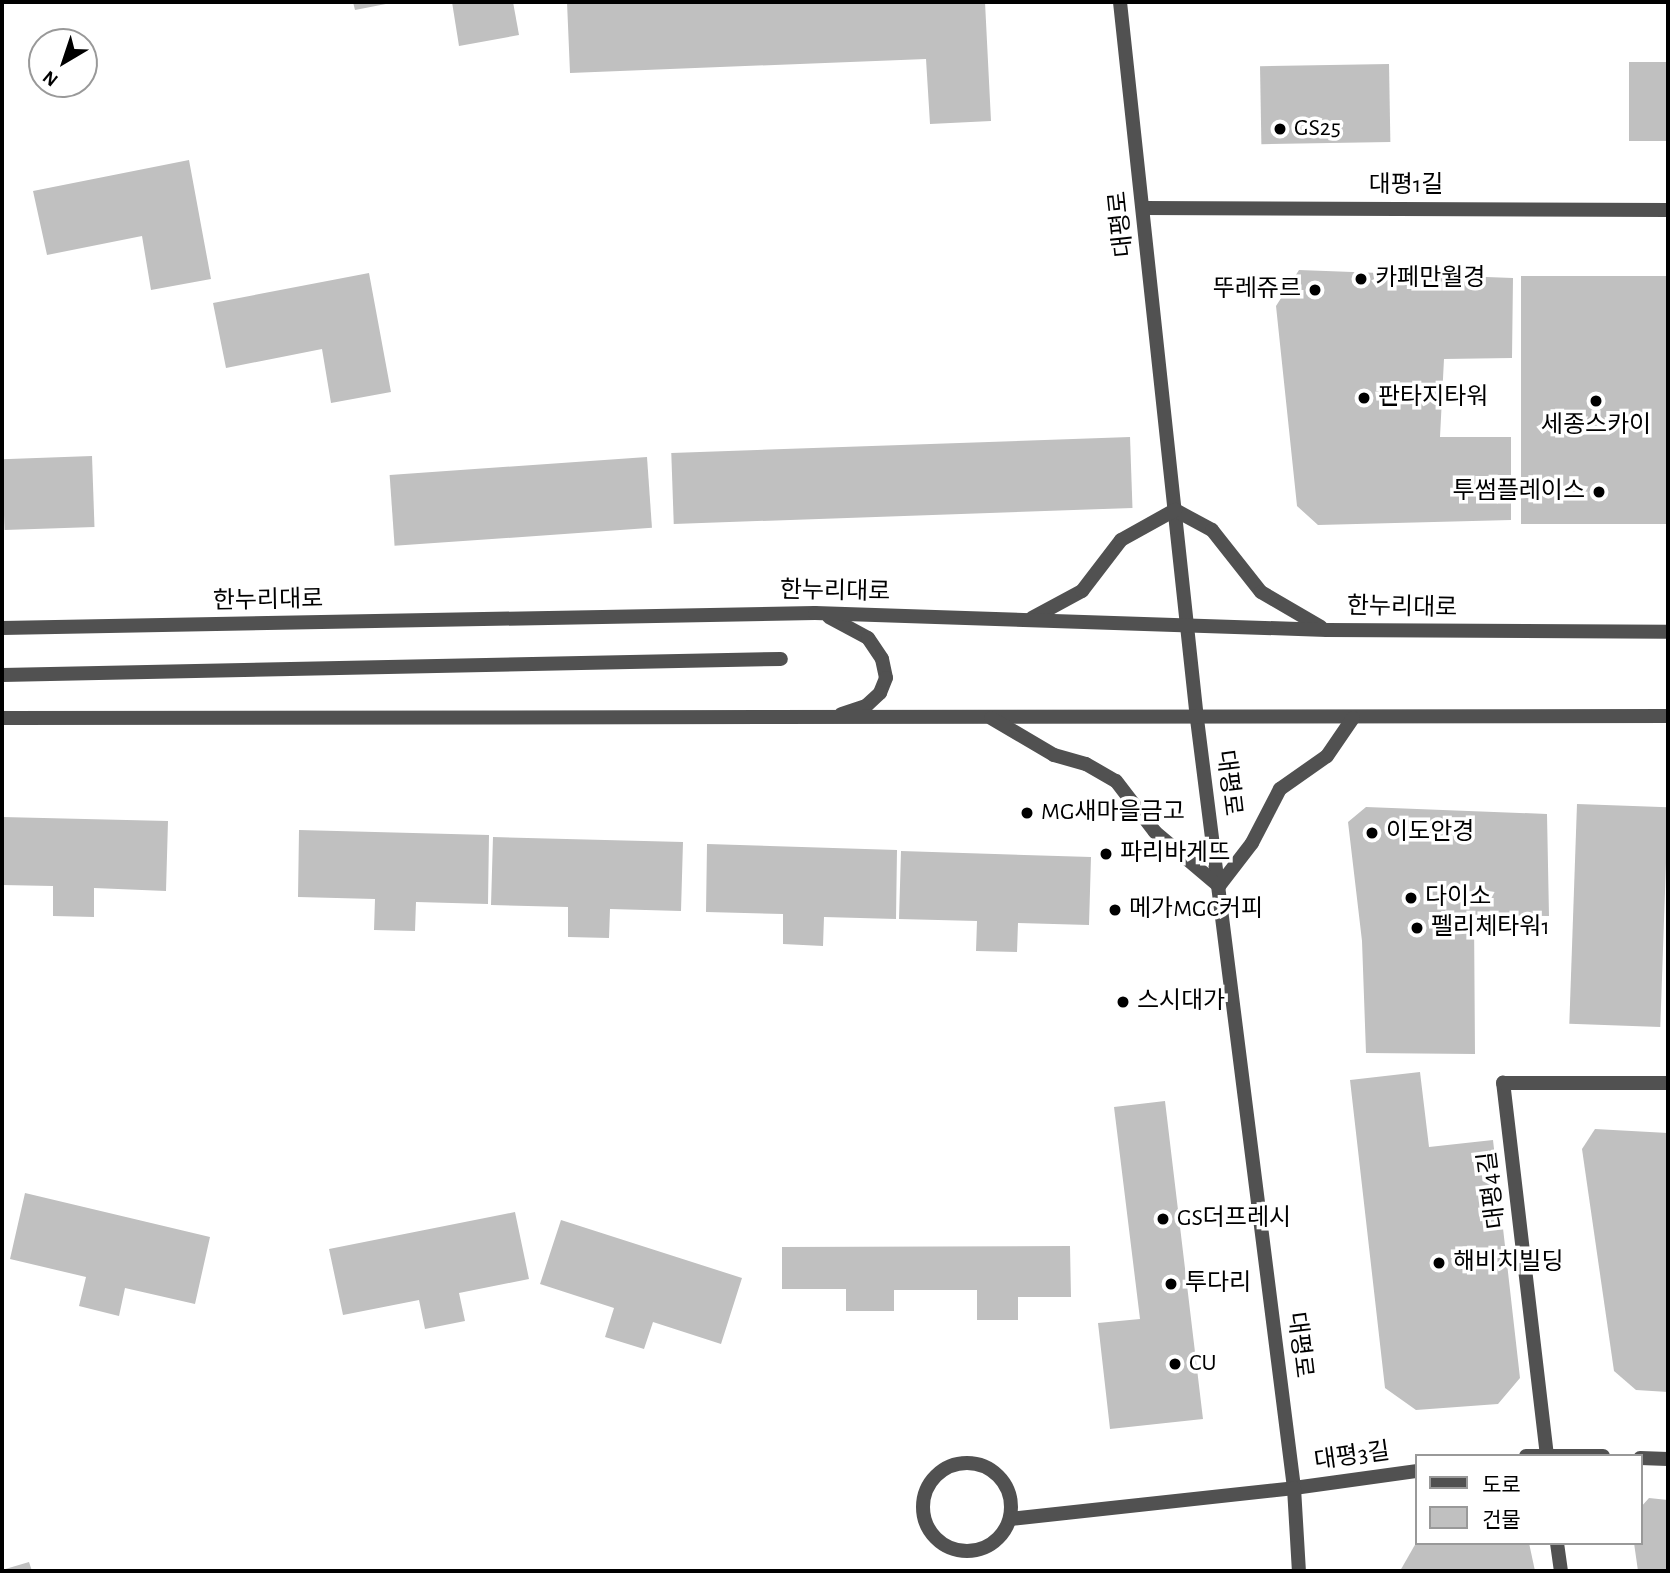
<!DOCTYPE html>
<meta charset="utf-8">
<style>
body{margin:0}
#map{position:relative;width:1670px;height:1573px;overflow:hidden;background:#fff;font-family:"Alegreya Sans","Noto Sans KR",sans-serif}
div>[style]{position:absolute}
.building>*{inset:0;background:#c0c0c0;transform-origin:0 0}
.service>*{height:14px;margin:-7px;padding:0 7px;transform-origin:7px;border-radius:7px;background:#515151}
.service>.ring{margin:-7px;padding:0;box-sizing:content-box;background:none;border:14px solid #515151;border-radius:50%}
.minor>*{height:14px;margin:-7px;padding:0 7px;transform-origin:7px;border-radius:7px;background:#515151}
.tertiary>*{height:14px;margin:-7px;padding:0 7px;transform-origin:7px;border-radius:7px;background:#515151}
.dots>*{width:19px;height:19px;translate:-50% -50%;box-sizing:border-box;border:4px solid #fff;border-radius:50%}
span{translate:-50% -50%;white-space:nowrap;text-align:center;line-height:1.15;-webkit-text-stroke:7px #fff;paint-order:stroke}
.poi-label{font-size:24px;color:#000}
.left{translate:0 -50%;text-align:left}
.right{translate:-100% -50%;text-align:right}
.street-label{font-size:24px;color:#000}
.frame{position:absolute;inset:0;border:4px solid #000;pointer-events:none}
.legend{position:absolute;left:1415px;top:1454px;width:228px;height:91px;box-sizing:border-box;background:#fff;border:2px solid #999;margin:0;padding:9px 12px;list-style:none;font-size:21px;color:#000}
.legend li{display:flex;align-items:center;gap:14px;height:35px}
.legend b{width:35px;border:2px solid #999}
.north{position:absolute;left:28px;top:28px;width:70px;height:70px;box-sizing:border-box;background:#fff;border:2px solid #999;border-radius:50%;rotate:219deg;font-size:19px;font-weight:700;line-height:28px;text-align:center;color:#000}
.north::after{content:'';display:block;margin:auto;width:24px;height:32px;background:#000;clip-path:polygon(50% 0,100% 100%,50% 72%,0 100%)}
</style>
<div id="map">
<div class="building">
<i style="clip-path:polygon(353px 2px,391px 2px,391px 3px,355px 10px)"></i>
<i style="clip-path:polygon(452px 2px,513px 2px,519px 35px,459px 46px)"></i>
<i style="clip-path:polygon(567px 2px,985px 2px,991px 121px,930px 124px,926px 59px,570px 73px)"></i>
<i style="left:1629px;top:62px;width:39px;height:79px"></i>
<i style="left:1389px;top:64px;width:78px;height:129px;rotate:89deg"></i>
<i style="clip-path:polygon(189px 160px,211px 279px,151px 290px,142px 236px,47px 255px,33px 191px)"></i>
<i style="clip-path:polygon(1299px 270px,1513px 278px,1512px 358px,1444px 359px,1440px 437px,1511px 437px,1511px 520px,1318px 525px,1297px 506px,1276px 306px)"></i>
<i style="clip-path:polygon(369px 273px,391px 392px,331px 403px,322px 349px,226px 368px,213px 303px)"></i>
<i style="left:1668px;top:276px;width:248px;height:147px;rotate:90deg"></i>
<i style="left:1130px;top:437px;width:71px;height:459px;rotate:88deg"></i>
<i style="left:92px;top:456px;width:71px;height:90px;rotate:88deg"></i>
<i style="left:647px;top:457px;width:71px;height:258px;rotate:86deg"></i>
<i style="left:1577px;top:804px;width:91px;height:220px;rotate:2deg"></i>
<i style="clip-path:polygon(1366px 807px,1547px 814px,1549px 916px,1474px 915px,1475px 1054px,1366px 1053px,1362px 941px,1348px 822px)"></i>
<i style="clip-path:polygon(2px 817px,168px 821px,166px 891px,94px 888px,94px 917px,53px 916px,53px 886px,2px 885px)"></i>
<i style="clip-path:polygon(299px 830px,489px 835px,488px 904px,416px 902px,415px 931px,374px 930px,375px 899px,298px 897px)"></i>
<i style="clip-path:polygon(493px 837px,683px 842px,681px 911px,610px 909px,609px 938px,568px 937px,568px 907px,491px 905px)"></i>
<i style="clip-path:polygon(707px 844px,897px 850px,896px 919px,824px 917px,823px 946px,783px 944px,783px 914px,706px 912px)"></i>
<i style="clip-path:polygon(901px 851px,1091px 857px,1089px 925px,1018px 923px,1017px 952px,976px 951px,977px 921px,899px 919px)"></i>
<i style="clip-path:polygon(1420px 1072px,1429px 1147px,1493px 1140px,1520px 1378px,1498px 1404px,1416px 1410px,1385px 1388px,1350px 1080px)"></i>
<i style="clip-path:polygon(1165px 1101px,1203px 1419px,1110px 1429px,1098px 1323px,1140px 1319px,1114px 1107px)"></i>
<i style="clip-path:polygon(1595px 1129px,1668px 1133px,1668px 1392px,1636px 1390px,1614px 1371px,1582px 1149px)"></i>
<i style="clip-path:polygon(25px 1193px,210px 1237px,195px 1304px,125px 1288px,119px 1316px,79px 1306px,86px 1277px,10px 1259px)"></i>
<i style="clip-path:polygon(515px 1212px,529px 1279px,459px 1293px,465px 1321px,425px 1329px,419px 1300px,343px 1315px,329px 1249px)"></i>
<i style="clip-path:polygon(561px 1220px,742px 1278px,721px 1344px,653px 1322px,644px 1349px,605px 1337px,614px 1308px,540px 1284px)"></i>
<i style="clip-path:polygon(1070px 1246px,1071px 1297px,1018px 1297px,1018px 1320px,977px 1320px,977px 1290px,894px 1290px,894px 1311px,846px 1311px,846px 1289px,782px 1289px,782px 1247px)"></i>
<i style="clip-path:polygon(1649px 1498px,1668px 1500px,1668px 1571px,1638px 1571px,1634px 1543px,1640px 1543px,1640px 1508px)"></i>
<i style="clip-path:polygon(1416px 1543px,1529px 1543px,1535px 1571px,1400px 1571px)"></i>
<i style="clip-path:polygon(29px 1562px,32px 1571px,2px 1571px,2px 1570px)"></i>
</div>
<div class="service">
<i style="left:2px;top:675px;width:779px;rotate:-1.18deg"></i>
<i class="ring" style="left:923px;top:1463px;width:74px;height:74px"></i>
<i style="left:1010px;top:1519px;width:286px;rotate:-6.2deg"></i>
</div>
<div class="minor">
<i style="left:1143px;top:208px;width:525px;rotate:0.22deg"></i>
<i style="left:1526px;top:1456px;width:77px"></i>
<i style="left:1547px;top:1456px;width:376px;rotate:-96.7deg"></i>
<i style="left:1503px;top:1083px;width:165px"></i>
<i style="left:1640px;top:1458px;width:28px;rotate:2deg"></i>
<i style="left:1294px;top:1488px;width:123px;rotate:-7.9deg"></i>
<i style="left:1557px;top:1543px;width:28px;rotate:82deg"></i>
</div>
<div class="tertiary">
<i style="left:1120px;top:2px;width:721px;rotate:83.87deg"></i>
<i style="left:1197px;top:719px;width:775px;rotate:82.81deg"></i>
<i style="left:1294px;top:1488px;width:83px;rotate:86.6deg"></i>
<i style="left:1175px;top:510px;width:42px;rotate:28.4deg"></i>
<i style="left:1212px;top:530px;width:79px;rotate:51.7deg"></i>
<i style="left:1261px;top:592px;width:69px;rotate:30.3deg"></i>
<i style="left:829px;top:617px;width:44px;rotate:28.3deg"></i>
<i style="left:868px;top:638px;width:25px;rotate:56deg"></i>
<i style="left:882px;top:659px;width:19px;rotate:78deg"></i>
<i style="left:886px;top:678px;width:16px;rotate:112deg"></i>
<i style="left:880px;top:693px;width:19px;rotate:137deg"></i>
<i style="left:866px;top:706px;width:26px;rotate:162deg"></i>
<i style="left:1032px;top:618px;width:57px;rotate:-28.4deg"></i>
<i style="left:1082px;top:591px;width:64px;rotate:-52.6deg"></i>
<i style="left:1121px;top:540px;width:62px;rotate:-29.1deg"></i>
<i style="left:2px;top:628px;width:813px;rotate:-1.06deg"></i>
<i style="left:815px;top:613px;width:512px;rotate:1.9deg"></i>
<i style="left:1327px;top:630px;width:341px;rotate:0.3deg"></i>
<i style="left:2px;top:718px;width:1666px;rotate:-0.07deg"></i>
<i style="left:991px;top:718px;width:73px;rotate:30.4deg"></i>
<i style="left:1054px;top:755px;width:33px;rotate:16deg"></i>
<i style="left:1086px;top:764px;width:34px;rotate:30deg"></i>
<i style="left:1116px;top:781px;width:64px;rotate:52.6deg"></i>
<i style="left:1155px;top:832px;width:84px;rotate:40.2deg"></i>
<i style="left:1219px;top:886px;width:54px;rotate:-52.5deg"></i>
<i style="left:1252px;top:843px;width:61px;rotate:-62.6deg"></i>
<i style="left:1280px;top:789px;width:57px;rotate:-35.1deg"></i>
<i style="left:1327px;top:756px;width:46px;rotate:-55.6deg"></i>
</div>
<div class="dots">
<i style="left:1280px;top:129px;background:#000"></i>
<i style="left:1361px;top:279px;background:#000"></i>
<i style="left:1315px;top:290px;background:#000"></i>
<i style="left:1364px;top:398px;background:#000"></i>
<i style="left:1596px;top:401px;background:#000"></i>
<i style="left:1599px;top:492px;background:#000"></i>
<i style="left:1027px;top:813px;background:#000"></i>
<i style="left:1372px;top:833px;background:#000"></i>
<i style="left:1106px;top:854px;background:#000"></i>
<i style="left:1411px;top:898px;background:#000"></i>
<i style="left:1115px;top:910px;background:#000"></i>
<i style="left:1417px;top:928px;background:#000"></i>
<i style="left:1123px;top:1002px;background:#000"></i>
<i style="left:1163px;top:1219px;background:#000"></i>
<i style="left:1439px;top:1263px;background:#000"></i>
<i style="left:1171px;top:1284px;background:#000"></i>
<i style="left:1175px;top:1364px;background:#000"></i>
</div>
<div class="poi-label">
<span class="left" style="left:1294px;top:129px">GS25</span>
<span class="left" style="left:1375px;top:279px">카페만월경</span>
<span class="right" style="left:1301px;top:290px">뚜레쥬르</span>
<span class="left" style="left:1378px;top:398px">판타지타워</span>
<span style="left:1596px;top:426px">세종스카이</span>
<span class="right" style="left:1585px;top:492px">투썸플레이스</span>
<span class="left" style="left:1041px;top:813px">MG새마을금고</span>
<span class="left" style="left:1386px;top:833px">이도안경</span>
<span class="left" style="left:1120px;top:854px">파리바게뜨</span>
<span class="left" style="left:1425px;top:898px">다이소</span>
<span class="left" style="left:1129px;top:910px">메가MGC커피</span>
<span class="left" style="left:1431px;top:928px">펠리체타워1</span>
<span class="left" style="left:1137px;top:1002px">스시대가</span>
<span class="left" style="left:1177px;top:1219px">GS더프레시</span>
<span class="left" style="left:1453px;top:1263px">해비치빌딩</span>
<span class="left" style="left:1185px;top:1284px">투다리</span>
<span class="left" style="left:1189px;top:1364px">CU</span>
</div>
<div class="street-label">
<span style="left:1406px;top:186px">대평1길</span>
<span style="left:1122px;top:224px;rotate:-96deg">대평로</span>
<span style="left:835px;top:592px;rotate:1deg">한누리대로</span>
<span style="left:268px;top:601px;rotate:-1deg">한누리대로</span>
<span style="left:1402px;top:608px;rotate:1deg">한누리대로</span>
<span style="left:1228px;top:783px;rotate:83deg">대평로</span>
<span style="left:1493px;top:1190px;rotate:-97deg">대평4길</span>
<span style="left:1299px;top:1345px;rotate:83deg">대평로</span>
<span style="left:1352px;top:1457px;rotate:-8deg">대평3길</span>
</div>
<div class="frame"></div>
<ul class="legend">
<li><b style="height:9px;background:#515151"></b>도로</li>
<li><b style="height:19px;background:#c0c0c0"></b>건물</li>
</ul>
<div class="north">N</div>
</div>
